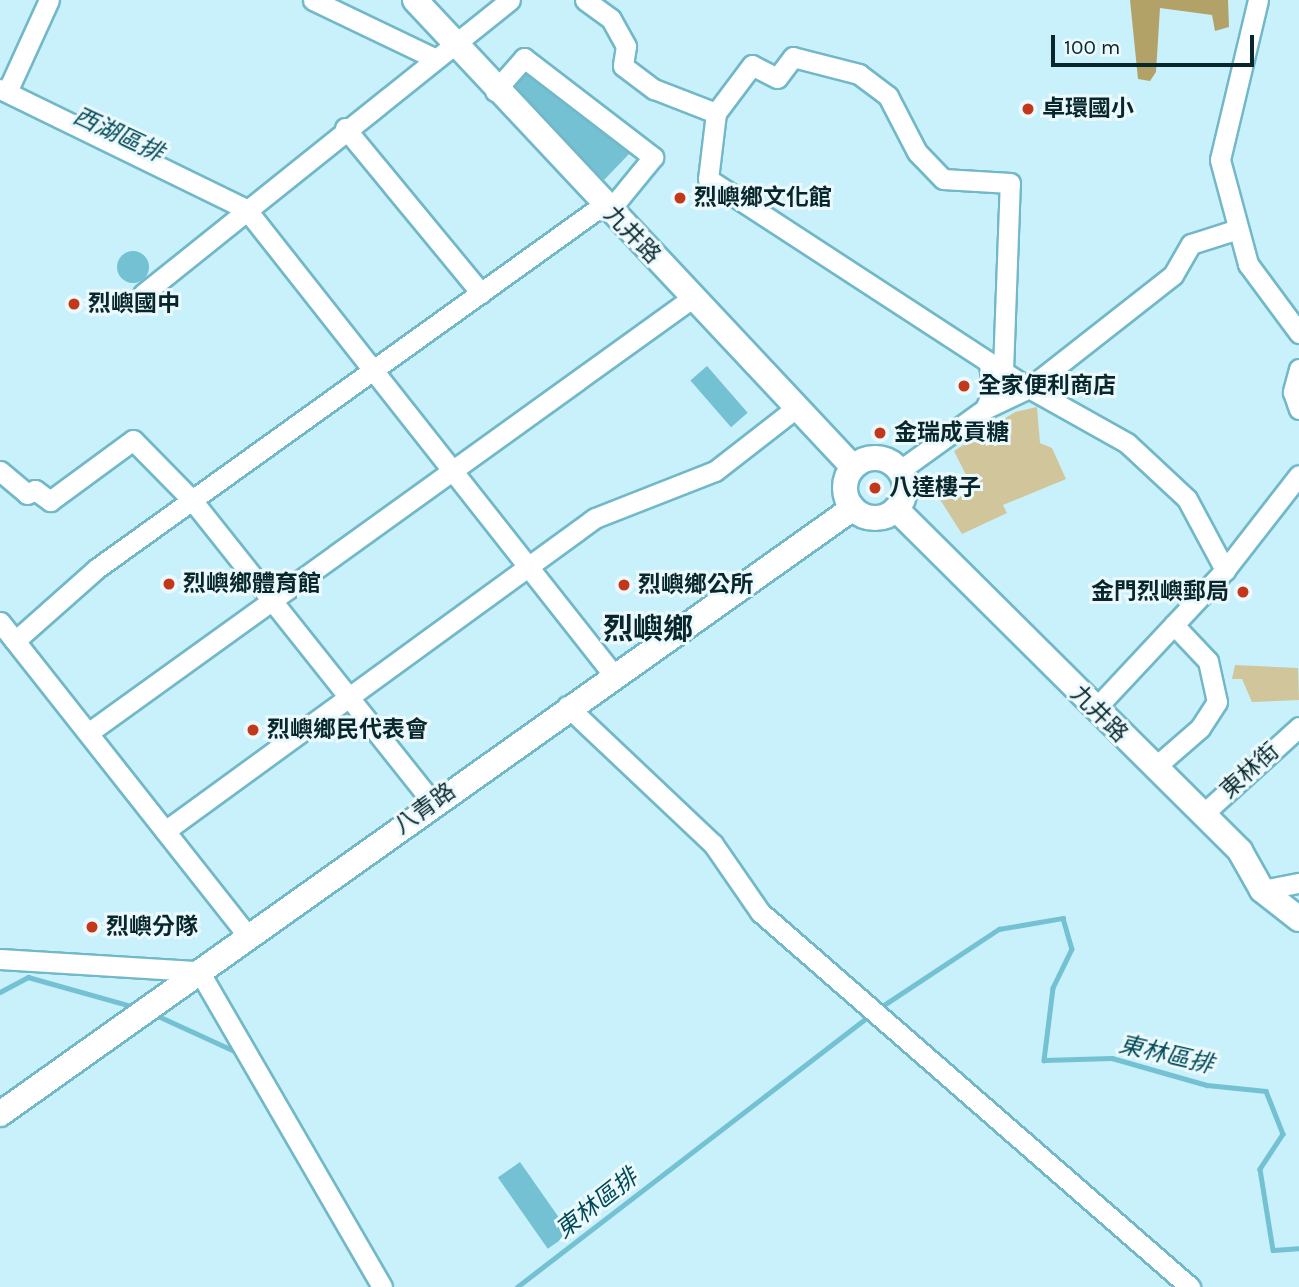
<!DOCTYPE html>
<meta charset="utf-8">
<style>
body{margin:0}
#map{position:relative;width:1299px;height:1287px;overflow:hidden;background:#c8f1fb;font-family:Karla,"Noto Sans TC",sans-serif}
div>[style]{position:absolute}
.green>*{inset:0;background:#d1c59c}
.forest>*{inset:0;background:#b3a267}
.water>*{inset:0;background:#73c1d2;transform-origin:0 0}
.round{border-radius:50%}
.stream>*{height:4.5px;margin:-2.25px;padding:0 2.25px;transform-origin:2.25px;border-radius:2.25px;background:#73c1d2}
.roads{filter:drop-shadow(2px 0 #72b8c8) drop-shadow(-2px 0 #72b8c8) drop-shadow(0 2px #72b8c8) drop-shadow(0 -2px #72b8c8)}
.minor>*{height:19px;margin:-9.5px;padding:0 9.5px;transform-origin:9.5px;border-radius:9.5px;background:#fff}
.major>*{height:24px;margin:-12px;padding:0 12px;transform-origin:12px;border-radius:12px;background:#fff}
.major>.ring{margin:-12px;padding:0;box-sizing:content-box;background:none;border:24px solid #fff;border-radius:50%}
.dots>*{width:19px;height:19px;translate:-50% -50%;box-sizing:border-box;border:4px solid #ecf9fc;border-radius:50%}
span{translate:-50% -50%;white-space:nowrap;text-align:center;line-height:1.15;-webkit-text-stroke:6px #ecf9fc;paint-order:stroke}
.poi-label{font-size:23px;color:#08272d;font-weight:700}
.left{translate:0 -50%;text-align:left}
.right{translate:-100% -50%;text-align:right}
.street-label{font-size:23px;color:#08272d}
.water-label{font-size:24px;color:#004a57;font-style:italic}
.district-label{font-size:30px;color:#08272d;font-weight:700}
.scale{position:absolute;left:1051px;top:35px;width:203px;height:32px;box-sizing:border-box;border:4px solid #08272d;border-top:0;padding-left:9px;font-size:21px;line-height:24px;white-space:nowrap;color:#08272d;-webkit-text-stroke:5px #ecf9fc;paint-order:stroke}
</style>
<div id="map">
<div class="green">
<i style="clip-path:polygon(1037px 407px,1040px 443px,1052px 448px,1066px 479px,1003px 505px,1007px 513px,962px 534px,939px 498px,969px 481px,954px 451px,1015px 412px)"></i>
<i style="clip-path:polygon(1235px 665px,1298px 668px,1299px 700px,1252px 702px,1242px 679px,1232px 679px)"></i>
</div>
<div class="forest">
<i style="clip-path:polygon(1130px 0,1228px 0,1229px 27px,1215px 31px,1212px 15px,1160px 8px,1156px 72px,1150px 81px,1138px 79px)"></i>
</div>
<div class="water">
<i style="clip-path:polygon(527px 72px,630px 153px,604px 180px,511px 91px)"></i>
<i class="round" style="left:117px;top:251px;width:32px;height:32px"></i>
<i style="left:707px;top:366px;width:62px;height:22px;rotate:49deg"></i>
<i style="left:520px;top:1162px;width:87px;height:27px;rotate:55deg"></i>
</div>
<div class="stream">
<i style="left:0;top:992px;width:32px;rotate:-28deg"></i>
<i style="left:28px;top:977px;width:111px;rotate:15.7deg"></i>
<i style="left:884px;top:1005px;width:138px;rotate:-33.5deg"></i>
<i style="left:999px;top:929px;width:65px;rotate:-9.8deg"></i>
<i style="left:1063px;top:918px;width:32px;rotate:74deg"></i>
<i style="left:1072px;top:949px;width:43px;rotate:116deg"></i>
<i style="left:1053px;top:988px;width:73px;rotate:97.1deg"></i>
<i style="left:1044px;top:1060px;width:68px;rotate:-1.7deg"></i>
<i style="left:1112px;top:1058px;width:99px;rotate:15.9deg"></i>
<i style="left:1207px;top:1085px;width:59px;rotate:5.8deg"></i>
<i style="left:1266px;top:1091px;width:46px;rotate:68.4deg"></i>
<i style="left:1283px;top:1134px;width:42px;rotate:123.3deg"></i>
<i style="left:1260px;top:1169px;width:82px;rotate:80.9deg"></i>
<i style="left:1273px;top:1250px;width:26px;rotate:-4deg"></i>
<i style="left:156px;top:1015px;width:89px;rotate:24.6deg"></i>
<i style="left:517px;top:1287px;width:438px;rotate:-37.6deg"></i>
</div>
<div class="roads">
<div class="minor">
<i style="left:313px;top:0;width:134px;rotate:25.6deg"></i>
<i style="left:585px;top:0;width:32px;rotate:36deg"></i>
<i style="left:611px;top:19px;width:31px;rotate:61deg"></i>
<i style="left:626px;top:46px;width:20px;rotate:99deg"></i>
<i style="left:623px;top:66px;width:39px;rotate:37deg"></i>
<i style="left:654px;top:89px;width:66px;rotate:21.2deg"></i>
<i style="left:1258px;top:0;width:164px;rotate:103.4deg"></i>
<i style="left:1220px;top:160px;width:108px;rotate:74.9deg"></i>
<i style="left:1248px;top:264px;width:86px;rotate:53.5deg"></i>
<i style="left:0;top:89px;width:274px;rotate:26deg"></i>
<i style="left:246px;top:209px;width:591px;rotate:51.73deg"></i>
<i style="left:495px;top:91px;width:44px;rotate:-48.7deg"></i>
<i style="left:524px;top:58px;width:163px;rotate:37.5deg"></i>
<i style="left:653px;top:157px;width:70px;rotate:129.2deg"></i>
<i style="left:7px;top:92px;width:101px;rotate:-65.5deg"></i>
<i style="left:345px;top:128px;width:214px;rotate:50.5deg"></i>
<i style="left:143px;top:294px;width:470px;rotate:-38.7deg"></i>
<i style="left:1299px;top:369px;width:24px;rotate:105deg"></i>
<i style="left:1293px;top:392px;width:18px;rotate:71deg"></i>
<i style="left:1003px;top:370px;width:187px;rotate:-87.9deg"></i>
<i style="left:1010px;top:183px;width:67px;rotate:-176.6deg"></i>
<i style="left:943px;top:179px;width:37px;rotate:-134deg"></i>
<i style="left:917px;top:152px;width:63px;rotate:-117.4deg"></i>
<i style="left:888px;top:96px;width:36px;rotate:-143deg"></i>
<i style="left:859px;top:74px;width:68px;rotate:-165.6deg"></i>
<i style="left:793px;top:57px;width:26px;rotate:127deg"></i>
<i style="left:777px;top:78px;width:28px;rotate:-153deg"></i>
<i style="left:752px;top:65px;width:60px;rotate:126.9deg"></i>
<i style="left:716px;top:113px;width:66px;rotate:96.9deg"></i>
<i style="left:708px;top:179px;width:383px;rotate:33.1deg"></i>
<i style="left:1029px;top:388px;width:183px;rotate:-38.1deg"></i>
<i style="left:1173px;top:275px;width:36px;rotate:-60deg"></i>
<i style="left:1191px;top:244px;width:49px;rotate:-17.7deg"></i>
<i style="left:985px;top:409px;width:21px;rotate:-67deg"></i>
<i style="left:993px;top:390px;width:24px;rotate:-99deg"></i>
<i style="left:0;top:471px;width:35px;rotate:40deg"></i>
<i style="left:27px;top:494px;width:9px;rotate:-27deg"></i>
<i style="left:35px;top:490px;width:19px;rotate:36deg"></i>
<i style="left:50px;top:501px;width:103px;rotate:-36.3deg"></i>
<i style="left:133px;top:440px;width:84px;rotate:45.5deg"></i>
<i style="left:192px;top:500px;width:389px;rotate:51.5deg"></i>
<i style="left:899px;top:471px;width:106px;rotate:-35.8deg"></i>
<i style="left:985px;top:409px;width:49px;rotate:-25.5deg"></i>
<i style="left:1029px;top:388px;width:112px;rotate:29.3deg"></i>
<i style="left:1127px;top:443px;width:82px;rotate:43deg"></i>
<i style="left:1187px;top:499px;width:81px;rotate:61.8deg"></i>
<i style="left:0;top:622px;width:399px;rotate:51.7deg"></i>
<i style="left:15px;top:641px;width:108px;rotate:-41.6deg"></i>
<i style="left:96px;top:569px;width:624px;rotate:-35.68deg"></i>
<i style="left:567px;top:706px;width:201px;rotate:43.4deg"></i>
<i style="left:713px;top:844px;width:83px;rotate:55.3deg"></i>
<i style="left:760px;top:912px;width:571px;rotate:41.09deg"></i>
<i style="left:1095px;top:709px;width:190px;rotate:-46.9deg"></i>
<i style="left:1225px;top:570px;width:120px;rotate:-52.1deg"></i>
<i style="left:88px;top:733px;width:744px;rotate:-35.76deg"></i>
<i style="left:1154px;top:768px;width:61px;rotate:-41deg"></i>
<i style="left:1200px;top:728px;width:31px;rotate:-57deg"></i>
<i style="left:1217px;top:702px;width:42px;rotate:-102.4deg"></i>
<i style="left:1208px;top:661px;width:50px;rotate:-133.4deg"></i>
<i style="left:1202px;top:815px;width:131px;rotate:-42.2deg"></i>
<i style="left:165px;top:831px;width:532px;rotate:-36.05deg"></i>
<i style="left:595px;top:518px;width:129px;rotate:-21.4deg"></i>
<i style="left:715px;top:471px;width:103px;rotate:-37.9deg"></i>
<i style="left:1262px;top:890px;width:38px;rotate:-11deg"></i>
<i style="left:0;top:959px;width:199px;rotate:3.5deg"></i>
<i style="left:199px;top:971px;width:365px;rotate:59.9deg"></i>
</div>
<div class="major">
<i style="left:415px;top:0;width:640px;rotate:46.84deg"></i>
<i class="ring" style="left:845px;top:458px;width:36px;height:36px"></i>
<i style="left:896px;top:509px;width:485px;rotate:44.8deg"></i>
<i style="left:1240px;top:851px;width:45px;rotate:60.6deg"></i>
<i style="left:1262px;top:890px;width:47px;rotate:38.1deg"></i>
<i style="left:0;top:1114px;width:1046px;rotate:-35.39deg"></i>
</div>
</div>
<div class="dots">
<i style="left:1028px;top:109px;background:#c33819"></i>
<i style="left:680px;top:198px;background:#c33819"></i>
<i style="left:74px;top:304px;background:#c33819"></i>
<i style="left:964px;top:386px;background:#c33819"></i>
<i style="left:880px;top:433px;background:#c33819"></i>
<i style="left:875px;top:488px;background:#c33819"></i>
<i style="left:169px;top:584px;background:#c33819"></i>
<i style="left:624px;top:585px;background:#c33819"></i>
<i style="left:1243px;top:592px;background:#c33819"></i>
<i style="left:253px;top:730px;background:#c33819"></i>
<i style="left:92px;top:927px;background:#c33819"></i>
</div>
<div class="poi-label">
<span class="left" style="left:1042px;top:109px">卓環國小</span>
<span class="left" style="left:694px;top:198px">烈嶼鄉文化館</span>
<span class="left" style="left:88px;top:304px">烈嶼國中</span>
<span class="left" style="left:978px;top:386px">全家便利商店</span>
<span class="left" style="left:894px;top:433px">金瑞成貢糖</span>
<span class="left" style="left:889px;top:488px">八達樓子</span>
<span class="left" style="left:183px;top:584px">烈嶼鄉體育館</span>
<span class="left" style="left:638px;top:585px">烈嶼鄉公所</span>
<span class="right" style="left:1229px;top:592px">金門烈嶼郵局</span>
<span class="left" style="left:267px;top:730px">烈嶼鄉民代表會</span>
<span class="left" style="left:106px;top:927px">烈嶼分隊</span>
</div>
<div class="street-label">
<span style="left:632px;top:235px;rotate:46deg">九井路</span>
<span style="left:1099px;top:714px;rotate:45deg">九井路</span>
<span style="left:1250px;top:771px;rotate:-42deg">東林街</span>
<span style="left:425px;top:809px;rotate:-36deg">八青路</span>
</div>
<div class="water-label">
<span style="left:118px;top:135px;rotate:25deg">西湖區排</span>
<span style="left:1166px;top:1055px;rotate:13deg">東林區排</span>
<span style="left:597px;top:1204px;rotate:-38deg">東林區排</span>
</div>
<div class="district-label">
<span style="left:648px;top:629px">烈嶼鄉</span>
</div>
<div class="scale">100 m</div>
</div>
